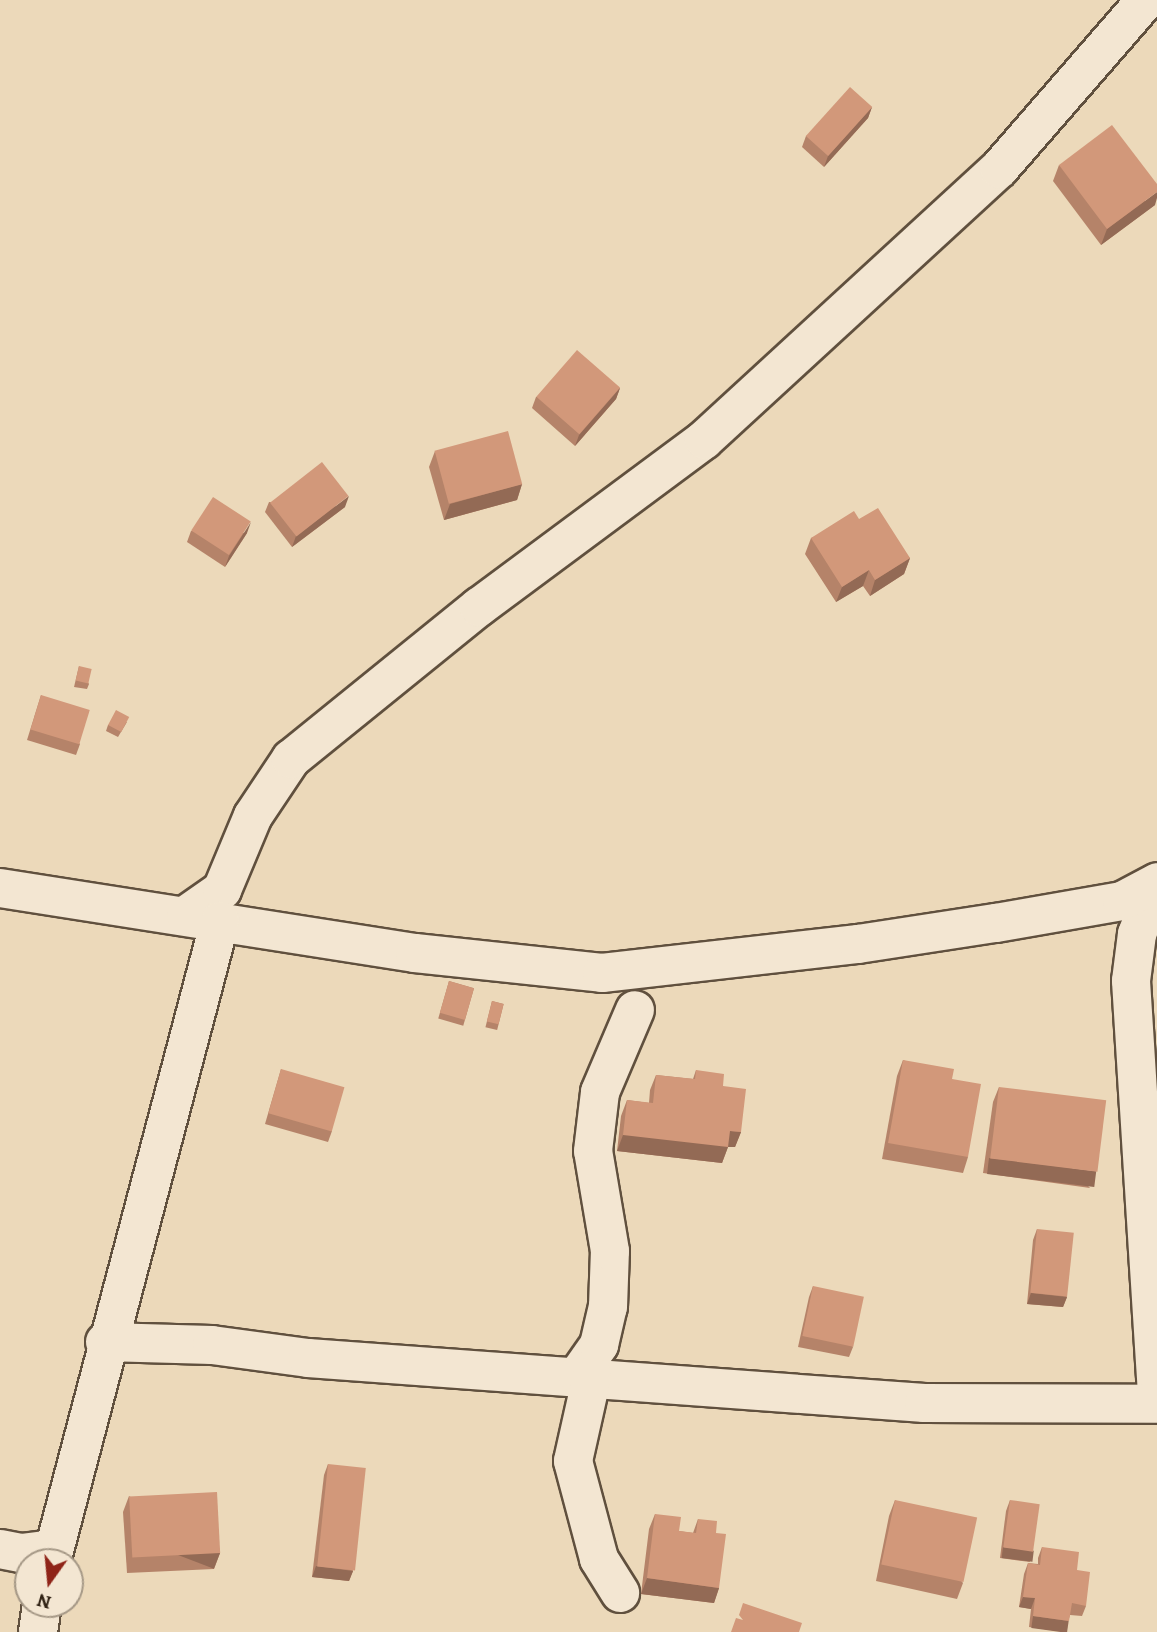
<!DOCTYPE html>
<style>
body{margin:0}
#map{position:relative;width:1157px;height:1632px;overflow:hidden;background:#ecd9ba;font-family:Alegreya,serif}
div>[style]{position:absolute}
.roads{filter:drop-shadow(2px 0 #60503e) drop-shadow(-2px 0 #60503e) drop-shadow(0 2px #60503e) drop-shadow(0 -2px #60503e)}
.minor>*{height:38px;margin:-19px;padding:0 19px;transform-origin:19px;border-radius:19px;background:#f3e6d2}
.wall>*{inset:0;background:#b58369;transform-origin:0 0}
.shaded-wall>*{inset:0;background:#936a55;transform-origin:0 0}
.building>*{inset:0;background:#d2987a;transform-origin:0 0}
span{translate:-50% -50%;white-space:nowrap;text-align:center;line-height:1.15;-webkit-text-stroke:5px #f3e6d2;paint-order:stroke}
.north{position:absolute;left:14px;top:1548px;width:70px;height:70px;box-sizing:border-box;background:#f3e6d2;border:2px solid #a59886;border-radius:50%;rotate:195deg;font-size:19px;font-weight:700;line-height:28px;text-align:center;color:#312315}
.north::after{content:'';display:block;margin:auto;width:24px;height:32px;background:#8f2418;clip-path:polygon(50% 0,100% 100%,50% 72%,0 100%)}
</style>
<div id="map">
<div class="roads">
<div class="minor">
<i style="left:1157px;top:883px;width:55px;rotate:111.4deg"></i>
<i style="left:1137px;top:934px;width:47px;rotate:97.3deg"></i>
<i style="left:1131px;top:981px;width:419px;rotate:86.4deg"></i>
<i style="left:0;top:888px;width:420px;rotate:8.9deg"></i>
<i style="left:415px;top:953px;width:188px;rotate:6.1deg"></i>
<i style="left:602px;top:973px;width:258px;rotate:-6.5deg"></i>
<i style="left:858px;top:944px;width:140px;rotate:-8.7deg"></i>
<i style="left:996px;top:923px;width:128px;rotate:-9.9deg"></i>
<i style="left:1122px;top:901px;width:40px;rotate:-28deg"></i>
<i style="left:186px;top:915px;width:44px;rotate:-34.8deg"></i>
<i style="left:222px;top:890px;width:80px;rotate:-67.3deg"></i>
<i style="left:253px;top:816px;width:69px;rotate:-56.3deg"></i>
<i style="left:291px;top:759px;width:242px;rotate:-39deg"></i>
<i style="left:479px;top:607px;width:280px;rotate:-36.6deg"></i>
<i style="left:704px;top:440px;width:401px;rotate:-42.6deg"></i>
<i style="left:999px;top:169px;width:224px;rotate:-49deg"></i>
<i style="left:105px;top:1342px;width:107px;rotate:1.6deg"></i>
<i style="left:212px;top:1345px;width:97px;rotate:7.7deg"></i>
<i style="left:308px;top:1358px;width:618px;rotate:4.18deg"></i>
<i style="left:924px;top:1403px;width:233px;rotate:0.2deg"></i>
<i style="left:578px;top:1375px;width:37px;rotate:-55deg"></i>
<i style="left:599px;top:1345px;width:39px;rotate:-77deg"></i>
<i style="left:608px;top:1307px;width:56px;rotate:-88deg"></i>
<i style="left:610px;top:1251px;width:101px;rotate:-99.6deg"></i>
<i style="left:593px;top:1151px;width:59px;rotate:-83.2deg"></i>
<i style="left:600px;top:1092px;width:89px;rotate:-66.9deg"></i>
<i style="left:592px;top:1376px;width:87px;rotate:102.6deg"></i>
<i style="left:573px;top:1461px;width:101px;rotate:75.1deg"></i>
<i style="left:599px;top:1559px;width:40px;rotate:58deg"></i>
<i style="left:0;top:1549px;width:21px;rotate:11deg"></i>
<i style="left:21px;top:1553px;width:32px;rotate:-7deg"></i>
<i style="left:51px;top:1562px;width:663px;rotate:-75.23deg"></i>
<i style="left:38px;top:1632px;width:28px;rotate:-82deg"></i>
</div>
</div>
<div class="wall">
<i style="clip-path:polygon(872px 107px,868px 118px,824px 167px,802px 147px,806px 136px)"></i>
<i style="clip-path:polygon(1059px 165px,1155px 205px,1101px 245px,1053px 181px)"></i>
<i style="clip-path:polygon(620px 388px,616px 399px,575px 446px,532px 408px,536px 397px)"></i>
<i style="clip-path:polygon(435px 451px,522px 484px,517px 500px,444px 520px,429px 467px)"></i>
<i style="clip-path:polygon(269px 502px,345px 507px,292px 547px,265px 512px)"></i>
<i style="clip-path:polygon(859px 519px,910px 558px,904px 574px,870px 596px,863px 586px,836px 602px,805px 554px,811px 538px)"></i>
<i style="clip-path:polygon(191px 531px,247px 533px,225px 567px,187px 542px)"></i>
<i style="clip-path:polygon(79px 666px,89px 684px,87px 689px,74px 687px)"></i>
<i style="clip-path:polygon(41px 695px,80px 744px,76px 755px,27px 740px)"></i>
<i style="clip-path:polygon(127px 722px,118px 737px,106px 731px,108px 725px)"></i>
<i style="left:449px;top:981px;width:26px;height:39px;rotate:16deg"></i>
<i style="left:492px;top:1001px;width:12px;height:27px;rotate:14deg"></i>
<i style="clip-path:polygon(903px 1060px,952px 1079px,968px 1157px,963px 1173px,882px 1159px,897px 1076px)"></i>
<i style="clip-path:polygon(281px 1069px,332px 1131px,328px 1142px,265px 1124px)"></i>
<i style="clip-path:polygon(696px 1070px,723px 1086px,741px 1132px,735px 1147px,728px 1147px,722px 1163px,617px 1151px,621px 1116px,627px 1100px,649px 1103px,650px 1090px,656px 1075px,693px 1079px)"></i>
<i style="clip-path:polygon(999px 1087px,1090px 1188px,983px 1173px,993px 1102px)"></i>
<i style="clip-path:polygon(1037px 1229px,1067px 1297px,1063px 1307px,1027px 1304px,1033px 1240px)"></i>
<i style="clip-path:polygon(813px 1286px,853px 1347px,849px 1357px,798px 1347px,809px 1297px)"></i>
<i style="clip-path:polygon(328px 1464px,353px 1571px,349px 1581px,312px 1577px,324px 1475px)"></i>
<i style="clip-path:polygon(129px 1496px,220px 1553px,214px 1569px,127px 1573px,123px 1512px)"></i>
<i style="clip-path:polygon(895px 1500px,963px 1583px,957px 1599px,876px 1581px,889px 1516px)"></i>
<i style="clip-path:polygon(1010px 1500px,1030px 1562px,1000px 1558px,1006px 1511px)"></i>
<i style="clip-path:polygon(655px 1514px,679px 1531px,693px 1533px,698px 1519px,716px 1533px,719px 1588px,714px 1603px,641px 1594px,649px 1529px)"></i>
<i style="clip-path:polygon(1042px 1547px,1077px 1570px,1086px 1606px,1082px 1616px,1070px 1615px,1065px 1632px,1029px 1627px,1031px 1609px,1019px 1607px,1024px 1574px,1028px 1563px,1038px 1564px,1038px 1558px)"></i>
</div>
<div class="shaded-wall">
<i style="clip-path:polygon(872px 107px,868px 118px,824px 167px,828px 156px)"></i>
<i style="clip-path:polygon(1157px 192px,1157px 198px,1155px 205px,1101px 245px,1107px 229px)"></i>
<i style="clip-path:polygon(620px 388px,616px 399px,575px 446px,579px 435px)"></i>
<i style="clip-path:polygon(522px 484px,517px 500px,444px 520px,450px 504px)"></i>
<i style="clip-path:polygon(349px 496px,345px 507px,292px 547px,296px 536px)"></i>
<i style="clip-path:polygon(251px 522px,247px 533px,225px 567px,229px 556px)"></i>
<i style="clip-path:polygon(910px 558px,904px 574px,870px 596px,875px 580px)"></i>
<i style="clip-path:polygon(869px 570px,863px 586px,836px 602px,842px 587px)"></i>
<i style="clip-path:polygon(730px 1131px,741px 1132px,735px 1147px,726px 1147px,728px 1147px,722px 1163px,617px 1151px,623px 1135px)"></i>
<i style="left:989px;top:1158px;width:108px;height:16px;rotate:7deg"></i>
<i style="clip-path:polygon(1031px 1293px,1067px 1297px,1063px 1307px,1027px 1304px)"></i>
<i style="left:1003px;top:1547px;width:31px;height:11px;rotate:7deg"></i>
<i style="left:220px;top:1553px;width:17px;height:88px;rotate:111deg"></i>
<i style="clip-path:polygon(316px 1566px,353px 1571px,349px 1581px,312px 1577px)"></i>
<i style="clip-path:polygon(647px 1578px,719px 1588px,714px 1603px,641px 1594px)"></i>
<i style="clip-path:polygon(1023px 1597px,1035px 1598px,1031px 1609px,1019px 1607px)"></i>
<i style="left:1033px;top:1616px;width:36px;height:12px;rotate:8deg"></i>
</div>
<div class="building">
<i style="left:850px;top:87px;width:30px;height:66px;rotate:42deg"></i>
<i style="clip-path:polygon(1112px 125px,1157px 184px,1157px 192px,1107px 229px,1059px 165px)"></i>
<i style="left:577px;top:350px;width:57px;height:62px;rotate:41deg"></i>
<i style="left:508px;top:431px;width:55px;height:76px;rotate:75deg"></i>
<i style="left:322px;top:462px;width:43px;height:66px;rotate:52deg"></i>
<i style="left:213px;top:497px;width:45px;height:40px;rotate:33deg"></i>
<i style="clip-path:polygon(878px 508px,910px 558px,875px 580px,869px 570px,842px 587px,811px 538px,854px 511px,859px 519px)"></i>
<i style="left:79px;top:666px;width:13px;height:15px;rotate:13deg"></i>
<i style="left:41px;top:695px;width:51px;height:36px;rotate:17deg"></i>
<i style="left:116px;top:710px;width:15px;height:17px;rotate:28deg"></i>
<i style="left:449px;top:981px;width:26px;height:33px;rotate:16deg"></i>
<i style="left:492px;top:1001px;width:12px;height:21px;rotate:14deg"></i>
<i style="clip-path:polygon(903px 1060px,954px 1069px,952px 1079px,981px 1084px,968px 1157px,888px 1143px)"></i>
<i style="left:281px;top:1069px;width:66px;height:46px;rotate:16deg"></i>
<i style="clip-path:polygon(696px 1070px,724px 1074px,723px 1086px,746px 1089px,741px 1132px,730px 1131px,728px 1147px,623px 1135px,627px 1100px,653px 1103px,656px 1075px,695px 1079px)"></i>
<i style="left:999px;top:1087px;width:108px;height:72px;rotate:7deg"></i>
<i style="left:1037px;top:1229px;width:37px;height:64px;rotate:6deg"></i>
<i style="left:813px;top:1286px;width:52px;height:51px;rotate:12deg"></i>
<i style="left:328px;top:1464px;width:38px;height:103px;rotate:6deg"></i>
<i style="left:217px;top:1492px;width:61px;height:88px;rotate:87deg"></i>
<i style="left:895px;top:1500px;width:84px;height:66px;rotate:12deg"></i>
<i style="left:1010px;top:1500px;width:30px;height:48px;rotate:8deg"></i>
<i style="clip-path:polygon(655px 1514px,681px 1517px,679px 1531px,696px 1533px,698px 1519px,717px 1521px,716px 1533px,726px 1534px,719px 1588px,647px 1578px)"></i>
<i style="clip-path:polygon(1042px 1547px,1079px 1552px,1077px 1570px,1090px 1572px,1086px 1606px,1072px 1603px,1069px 1621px,1033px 1616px,1035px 1598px,1023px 1597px,1028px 1563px,1040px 1565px)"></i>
<i style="clip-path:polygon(743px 1603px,802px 1623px,799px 1632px,731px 1632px,736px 1618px,743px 1620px,739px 1615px)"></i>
</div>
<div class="north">N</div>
</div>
